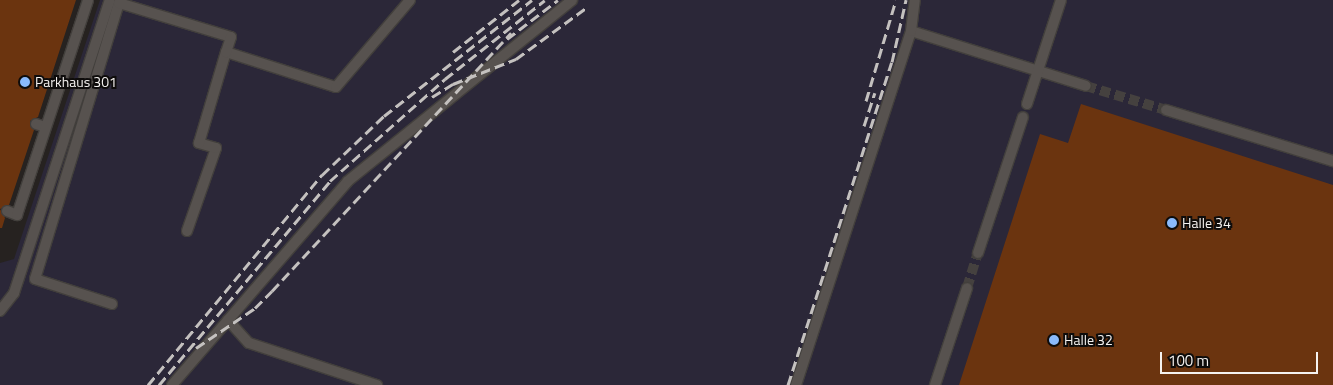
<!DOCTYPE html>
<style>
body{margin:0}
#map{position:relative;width:1333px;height:385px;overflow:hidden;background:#262220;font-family:"Titillium Web",sans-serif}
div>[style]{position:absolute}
.industrial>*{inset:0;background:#2b2738}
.building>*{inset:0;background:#6b340f}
.minor-tunnel>*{height:10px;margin-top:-5px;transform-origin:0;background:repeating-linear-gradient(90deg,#45413f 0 10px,transparent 0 15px)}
.roads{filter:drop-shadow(1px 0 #423f3c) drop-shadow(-1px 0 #423f3c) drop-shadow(0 1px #423f3c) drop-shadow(0 -1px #423f3c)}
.minor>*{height:10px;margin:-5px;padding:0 5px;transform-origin:5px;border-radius:5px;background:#57524f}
.rail>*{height:3px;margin-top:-1.5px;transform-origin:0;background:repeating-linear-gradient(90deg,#c4c1bf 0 10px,transparent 0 15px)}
.dots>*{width:14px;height:14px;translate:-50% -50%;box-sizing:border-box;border:2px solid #0e0c0b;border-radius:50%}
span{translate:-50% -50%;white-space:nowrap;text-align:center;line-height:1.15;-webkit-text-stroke:4px #0e0c0b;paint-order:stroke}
.poi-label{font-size:14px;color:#f5f2f0}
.left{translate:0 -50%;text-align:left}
.scale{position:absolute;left:1160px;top:352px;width:158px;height:22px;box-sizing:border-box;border:2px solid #f5f2f0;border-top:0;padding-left:6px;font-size:15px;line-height:18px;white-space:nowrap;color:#f5f2f0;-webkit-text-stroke:4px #0e0c0b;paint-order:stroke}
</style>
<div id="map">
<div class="industrial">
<i style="clip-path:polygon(100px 0,1333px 0,1333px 385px,0 385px,0 263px,14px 259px)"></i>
</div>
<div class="building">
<i style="clip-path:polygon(0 0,76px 0,38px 117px,30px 121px,34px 130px,9px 205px,0 209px,5px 218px,2px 228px,0 228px)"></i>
<i style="clip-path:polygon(1081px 104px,1333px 185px,1333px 385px,959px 385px,1040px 134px,1068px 143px)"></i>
</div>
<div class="minor-tunnel">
<i style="left:1086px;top:86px;width:84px;rotate:16.7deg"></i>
<i style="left:967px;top:288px;width:37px;rotate:-73deg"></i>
</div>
<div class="roads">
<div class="minor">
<i style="left:911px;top:31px;width:183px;rotate:17.4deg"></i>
<i style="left:1027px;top:104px;width:109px;rotate:-71.9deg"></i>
<i style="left:1166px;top:110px;width:175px;rotate:17deg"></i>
<i style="left:36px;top:124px;width:9px;rotate:18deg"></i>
<i style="left:7px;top:211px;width:11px;rotate:22deg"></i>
<i style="left:17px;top:215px;width:226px;rotate:-71.7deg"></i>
<i style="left:187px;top:231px;width:88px;rotate:-70.7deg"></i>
<i style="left:216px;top:148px;width:18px;rotate:-164deg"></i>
<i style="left:199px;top:143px;width:95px;rotate:-73.5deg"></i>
<i style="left:226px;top:52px;width:115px;rotate:17.7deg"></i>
<i style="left:336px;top:87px;width:114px;rotate:-49.6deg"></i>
<i style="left:978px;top:253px;width:143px;rotate:-71.7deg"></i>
<i style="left:112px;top:304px;width:81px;rotate:-162deg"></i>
<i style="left:35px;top:279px;width:288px;rotate:-73.1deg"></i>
<i style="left:119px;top:3px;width:117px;rotate:16.9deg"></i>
<i style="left:231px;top:37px;width:16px;rotate:108deg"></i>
<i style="left:0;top:311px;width:23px;rotate:-52deg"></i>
<i style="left:14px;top:293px;width:308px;rotate:-71.9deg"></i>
<i style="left:228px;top:320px;width:31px;rotate:48deg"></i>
<i style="left:249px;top:343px;width:135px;rotate:18.2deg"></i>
<i style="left:172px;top:385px;width:269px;rotate:-49.2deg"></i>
<i style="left:348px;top:181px;width:288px;rotate:-38.9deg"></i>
<i style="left:796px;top:385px;width:372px;rotate:-72deg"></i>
<i style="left:911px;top:31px;width:31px;rotate:-83deg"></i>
<i style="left:935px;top:385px;width:102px;rotate:-71.7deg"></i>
</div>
</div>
<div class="rail">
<i style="left:507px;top:39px;width:64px;rotate:-37.4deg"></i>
<i style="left:453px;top:52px;width:84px;rotate:-38.2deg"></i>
<i style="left:432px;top:97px;width:25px;rotate:-32deg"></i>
<i style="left:453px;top:84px;width:68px;rotate:-21.6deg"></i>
<i style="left:516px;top:59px;width:87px;rotate:-36.1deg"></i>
<i style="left:866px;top:101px;width:105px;rotate:-73.5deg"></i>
<i style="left:864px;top:126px;width:35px;rotate:-72deg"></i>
<i style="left:196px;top:348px;width:71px;rotate:-34.1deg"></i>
<i style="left:255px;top:308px;width:24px;rotate:-45deg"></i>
<i style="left:272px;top:291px;width:352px;rotate:-47.2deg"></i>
<i style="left:148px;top:385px;width:273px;rotate:-50.4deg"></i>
<i style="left:322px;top:175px;width:86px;rotate:-43.6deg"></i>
<i style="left:384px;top:116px;width:188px;rotate:-38.1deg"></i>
<i style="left:159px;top:385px;width:266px;rotate:-50deg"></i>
<i style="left:330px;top:181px;width:154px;rotate:-41.6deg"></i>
<i style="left:445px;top:79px;width:127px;rotate:-38.3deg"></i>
<i style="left:788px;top:385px;width:339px;rotate:-72.2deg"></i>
<i style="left:892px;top:62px;width:64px;rotate:-77.3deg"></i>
</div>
<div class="dots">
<i style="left:25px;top:82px;background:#8abafc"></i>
<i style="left:1172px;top:223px;background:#8abafc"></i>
<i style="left:1054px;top:340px;background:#8abafc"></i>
</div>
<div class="poi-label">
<span class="left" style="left:35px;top:82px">Parkhaus 301</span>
<span class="left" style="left:1182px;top:223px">Halle 34</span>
<span class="left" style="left:1064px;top:340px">Halle 32</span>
</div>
<div class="scale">100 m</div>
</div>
